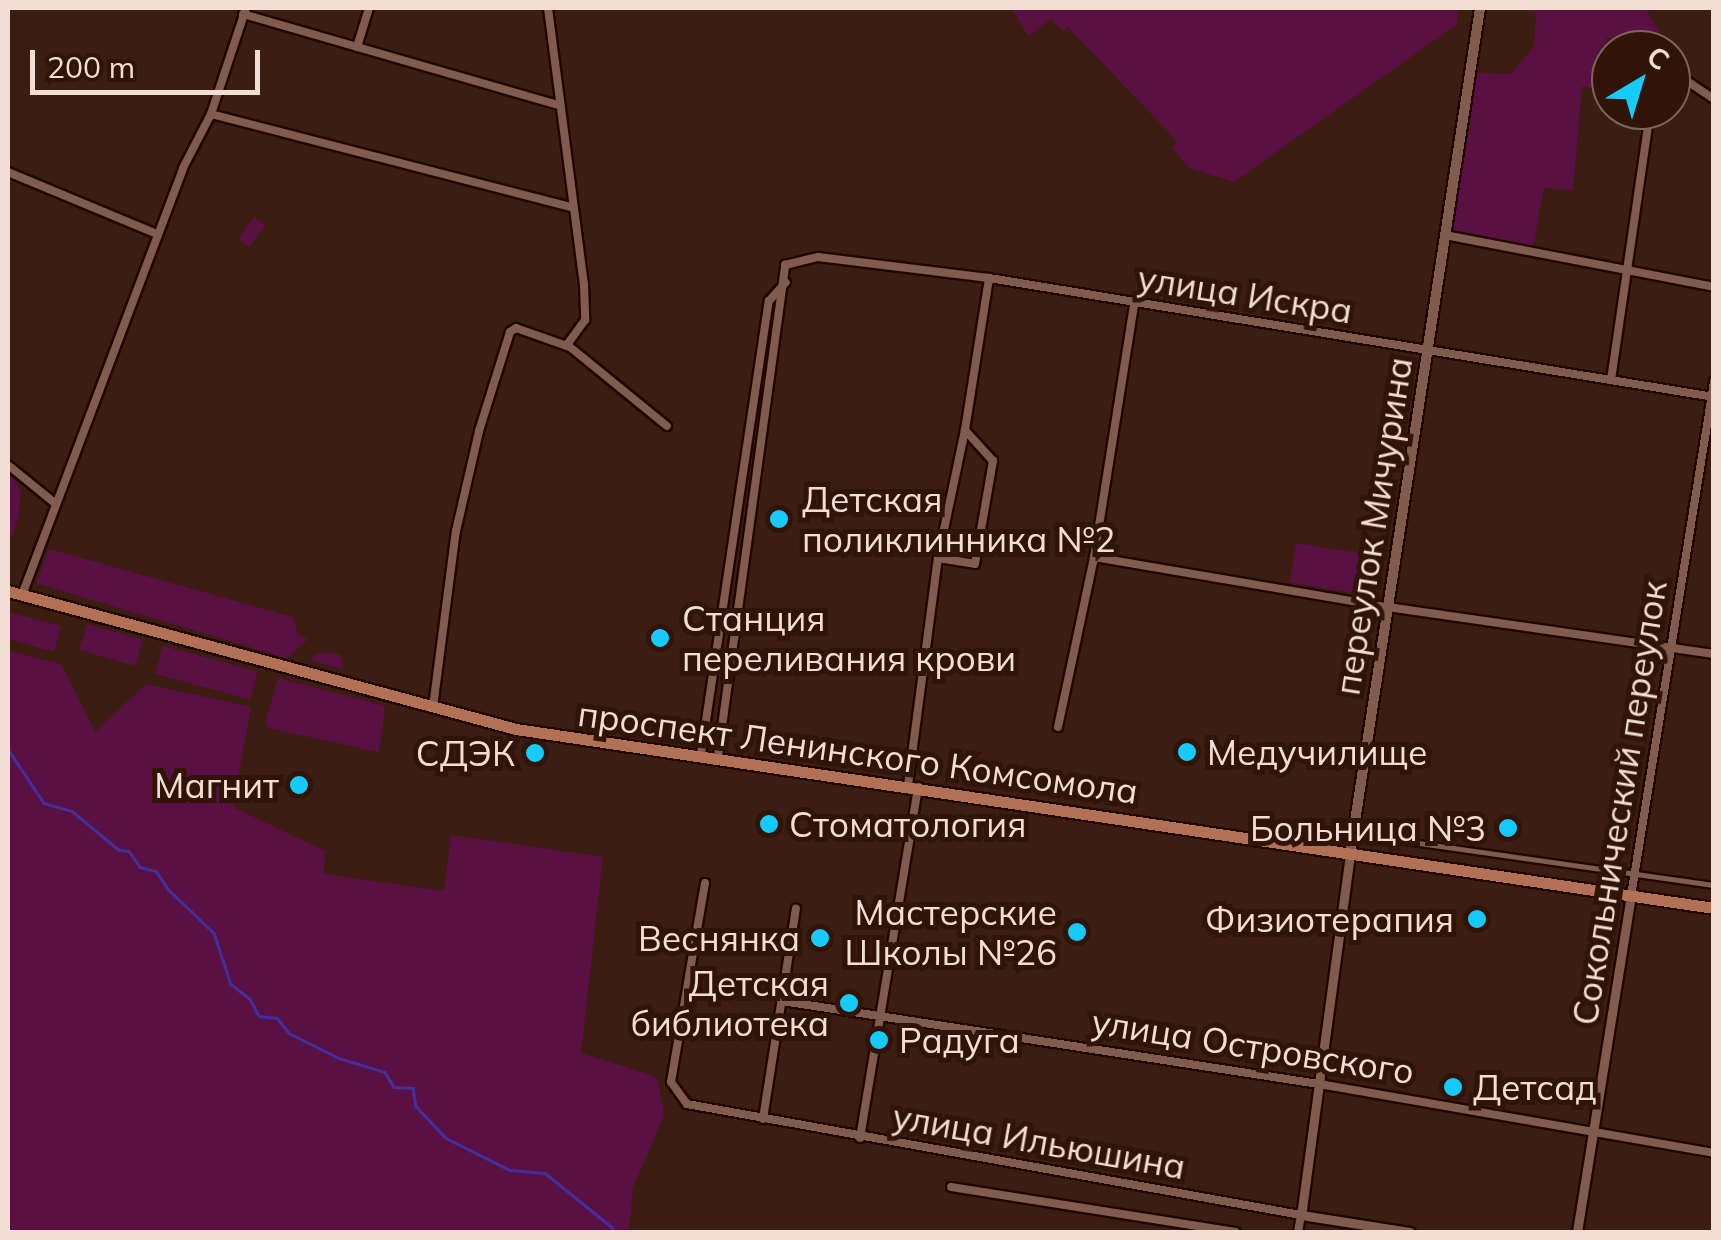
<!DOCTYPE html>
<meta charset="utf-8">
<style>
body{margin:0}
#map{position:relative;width:1721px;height:1240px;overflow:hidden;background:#3b1e11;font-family:Mulish,sans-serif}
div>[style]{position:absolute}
.green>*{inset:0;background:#5b1043;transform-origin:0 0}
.stream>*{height:2.5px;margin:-1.25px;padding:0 1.25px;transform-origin:1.25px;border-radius:1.25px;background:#432f9c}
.roads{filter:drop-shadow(2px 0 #210600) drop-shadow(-2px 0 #210600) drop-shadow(0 2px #210600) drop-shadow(0 -2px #210600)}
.pedestrian>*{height:5px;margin:-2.5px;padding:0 2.5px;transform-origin:2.5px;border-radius:2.5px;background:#7f5c4e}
.minor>*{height:8px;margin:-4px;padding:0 4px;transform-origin:4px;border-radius:4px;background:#7f5c4e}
.tertiary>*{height:9px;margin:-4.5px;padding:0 4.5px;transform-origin:4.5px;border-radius:4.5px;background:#7f5c4e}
.secondary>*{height:10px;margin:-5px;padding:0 5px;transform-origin:5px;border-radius:5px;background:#7f5c4e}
.primary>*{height:11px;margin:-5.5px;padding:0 5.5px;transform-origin:5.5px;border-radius:5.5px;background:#b27155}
.dots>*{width:28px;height:28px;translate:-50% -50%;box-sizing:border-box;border:5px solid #301407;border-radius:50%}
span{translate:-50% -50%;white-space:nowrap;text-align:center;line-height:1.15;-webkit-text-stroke:10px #301407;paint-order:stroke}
.street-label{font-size:35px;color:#f3ded6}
.poi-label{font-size:35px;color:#f3ded6}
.left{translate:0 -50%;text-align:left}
.right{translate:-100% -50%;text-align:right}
.frame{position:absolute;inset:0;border:10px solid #f3ded6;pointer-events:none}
.north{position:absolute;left:1591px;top:30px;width:100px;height:100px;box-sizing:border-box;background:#301407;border:2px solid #7e655a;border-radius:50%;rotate:38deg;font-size:28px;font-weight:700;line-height:40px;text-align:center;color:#f3ded6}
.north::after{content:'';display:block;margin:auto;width:35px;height:45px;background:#16cafb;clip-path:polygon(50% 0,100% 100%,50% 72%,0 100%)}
.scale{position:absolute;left:30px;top:50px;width:230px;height:45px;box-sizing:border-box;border:5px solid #f3ded6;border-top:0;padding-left:12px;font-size:30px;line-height:35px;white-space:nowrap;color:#f3ded6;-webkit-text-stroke:8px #301407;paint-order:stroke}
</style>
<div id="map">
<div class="green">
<i style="clip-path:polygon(1012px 8px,1458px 8px,1457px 24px,1234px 182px,1189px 168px,1172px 148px,1177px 141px,1068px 27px,1063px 31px,1051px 19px,1028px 36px)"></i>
<i style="clip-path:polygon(1512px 8px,1645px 8px,1659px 30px,1659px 49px,1607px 37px,1600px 89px,1582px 86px,1573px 190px,1544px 188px,1533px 247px,1448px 233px,1474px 73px,1511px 74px,1534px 46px,1536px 13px)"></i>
<i style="left:254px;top:217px;width:14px;height:27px;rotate:36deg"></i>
<i style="clip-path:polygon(8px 470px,21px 491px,19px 516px,8px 546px)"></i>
<i style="left:1296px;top:543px;width:81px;height:40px;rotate:9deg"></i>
<i style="clip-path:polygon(49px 549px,293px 617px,298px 635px,308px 639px,287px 658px,36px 583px)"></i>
<i style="clip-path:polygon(8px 612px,61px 626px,54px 652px,8px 639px)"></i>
<i style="left:87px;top:624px;width:58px;height:27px;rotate:16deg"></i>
<i style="left:163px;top:646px;width:98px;height:29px;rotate:15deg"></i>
<i style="clip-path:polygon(8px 651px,61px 664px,95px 732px,146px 684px,251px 707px,233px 807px,325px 851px,324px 874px,444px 891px,451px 835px,603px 857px,581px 1053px,657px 1077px,664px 1115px,633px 1188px,629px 1232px,8px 1232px)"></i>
<i style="clip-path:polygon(328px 652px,341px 655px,343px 669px,310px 660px,315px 654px)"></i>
<i style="clip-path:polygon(278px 678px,385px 706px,379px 752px,268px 728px,265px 723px)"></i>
</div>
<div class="stream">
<i style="left:8px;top:749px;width:65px;rotate:56.3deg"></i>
<i style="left:44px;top:803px;width:29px;rotate:16deg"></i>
<i style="left:72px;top:811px;width:61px;rotate:39.7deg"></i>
<i style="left:119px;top:850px;width:10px;rotate:6deg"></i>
<i style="left:129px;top:851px;width:19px;rotate:55deg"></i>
<i style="left:140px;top:867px;width:16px;rotate:14deg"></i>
<i style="left:156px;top:871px;width:23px;rotate:56deg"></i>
<i style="left:169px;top:890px;width:62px;rotate:43.7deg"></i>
<i style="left:214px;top:933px;width:54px;rotate:71.6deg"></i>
<i style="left:231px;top:984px;width:24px;rotate:38deg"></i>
<i style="left:250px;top:999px;width:19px;rotate:62deg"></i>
<i style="left:259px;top:1016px;width:18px;rotate:6deg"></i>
<i style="left:277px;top:1018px;width:19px;rotate:51deg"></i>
<i style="left:289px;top:1033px;width:56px;rotate:26.6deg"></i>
<i style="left:339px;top:1058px;width:48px;rotate:16.9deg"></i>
<i style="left:385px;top:1072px;width:17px;rotate:59deg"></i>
<i style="left:394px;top:1087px;width:19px;rotate:3deg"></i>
<i style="left:413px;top:1088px;width:18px;rotate:81deg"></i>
<i style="left:416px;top:1106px;width:44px;rotate:46.8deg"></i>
<i style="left:446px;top:1138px;width:72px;rotate:26.6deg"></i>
<i style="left:510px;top:1170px;width:35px;rotate:5deg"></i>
<i style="left:545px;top:1173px;width:87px;rotate:39deg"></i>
</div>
<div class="roads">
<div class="pedestrian">
<i style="left:1355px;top:834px;width:363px;rotate:8.1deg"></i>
</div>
<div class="minor">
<i style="left:548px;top:8px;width:278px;rotate:82.6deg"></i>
<i style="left:584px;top:284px;width:36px;rotate:88deg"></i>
<i style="left:585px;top:320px;width:32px;rotate:126deg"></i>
<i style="left:243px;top:14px;width:329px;rotate:16.1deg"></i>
<i style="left:357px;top:47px;width:41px;rotate:-72.9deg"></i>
<i style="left:1672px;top:71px;width:50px;rotate:33.7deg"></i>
<i style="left:211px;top:114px;width:371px;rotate:14.5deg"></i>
<i style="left:8px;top:172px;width:161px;rotate:22.6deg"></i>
<i style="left:1445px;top:235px;width:274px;rotate:10.9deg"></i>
<i style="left:1134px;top:305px;width:255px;rotate:99deg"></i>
<i style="left:1094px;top:557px;width:298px;rotate:9.7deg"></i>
<i style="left:1388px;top:607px;width:329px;rotate:8.2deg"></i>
<i style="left:1611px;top:380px;width:257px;rotate:-81.7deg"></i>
<i style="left:8px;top:465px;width:62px;rotate:39.1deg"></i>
<i style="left:938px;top:558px;width:131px;rotate:-78.1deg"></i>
<i style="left:22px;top:595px;width:456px;rotate:-69.3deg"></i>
<i style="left:183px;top:168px;width:61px;rotate:-62.6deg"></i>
<i style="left:211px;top:114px;width:112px;rotate:-71.7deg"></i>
<i style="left:433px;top:707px;width:177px;rotate:-82.6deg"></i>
<i style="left:456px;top:531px;width:103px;rotate:-77deg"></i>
<i style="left:479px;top:431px;width:104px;rotate:-72.6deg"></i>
<i style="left:510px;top:332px;width:7px;rotate:-34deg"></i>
<i style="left:516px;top:328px;width:57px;rotate:19.4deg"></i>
<i style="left:570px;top:347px;width:125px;rotate:39.2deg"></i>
<i style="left:1058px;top:727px;width:174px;rotate:-78deg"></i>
<i style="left:701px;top:754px;width:458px;rotate:-81.5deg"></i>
<i style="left:769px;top:301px;width:25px;rotate:-48deg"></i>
<i style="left:718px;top:756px;width:496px;rotate:-82.2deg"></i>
<i style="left:785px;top:265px;width:34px;rotate:-14deg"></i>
<i style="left:818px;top:257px;width:172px;rotate:7deg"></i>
<i style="left:989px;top:278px;width:735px;rotate:9.32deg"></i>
<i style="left:908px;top:785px;width:229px;rotate:-82.5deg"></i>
<i style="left:938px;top:558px;width:37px;rotate:9deg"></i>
<i style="left:975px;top:564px;width:105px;rotate:-80.1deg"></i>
<i style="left:993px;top:461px;width:42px;rotate:-132.1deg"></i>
<i style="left:965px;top:430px;width:154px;rotate:-81deg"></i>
<i style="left:705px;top:883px;width:202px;rotate:99.7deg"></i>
<i style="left:671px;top:1082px;width:27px;rotate:54deg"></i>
<i style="left:687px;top:1104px;width:624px;rotate:10.25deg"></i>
<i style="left:1301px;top:1215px;width:17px;rotate:100deg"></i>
<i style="left:1631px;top:896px;width:521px;rotate:-80.83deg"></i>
<i style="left:782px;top:1001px;width:543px;rotate:8.79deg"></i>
<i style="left:1319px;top:1084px;width:401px;rotate:9.9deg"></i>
<i style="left:763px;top:1119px;width:213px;rotate:-81.1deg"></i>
<i style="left:860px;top:1138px;width:356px;rotate:-80.6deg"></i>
<i style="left:951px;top:1187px;width:288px;rotate:9deg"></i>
</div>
<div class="tertiary">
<i style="left:1350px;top:854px;width:364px;rotate:97.7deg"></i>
<i style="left:1301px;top:1215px;width:110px;rotate:8.9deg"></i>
<i style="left:1577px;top:1232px;width:340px;rotate:-80.9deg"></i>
</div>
<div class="secondary">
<i style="left:1350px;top:854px;width:856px;rotate:-81.26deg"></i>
</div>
<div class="primary">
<i style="left:8px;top:591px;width:526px;rotate:15.2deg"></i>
<i style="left:516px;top:729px;width:1211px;rotate:8.5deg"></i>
</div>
</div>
<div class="dots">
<i style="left:779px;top:519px;background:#16cafb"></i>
<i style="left:660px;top:638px;background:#16cafb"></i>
<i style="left:1187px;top:752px;background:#16cafb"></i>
<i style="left:535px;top:753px;background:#16cafb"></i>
<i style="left:299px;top:785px;background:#16cafb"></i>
<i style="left:769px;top:824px;background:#16cafb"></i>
<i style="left:1508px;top:828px;background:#16cafb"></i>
<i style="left:1477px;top:919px;background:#16cafb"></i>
<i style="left:1077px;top:932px;background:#16cafb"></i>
<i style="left:820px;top:938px;background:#16cafb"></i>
<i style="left:849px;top:1003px;background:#16cafb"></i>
<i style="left:879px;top:1040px;background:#16cafb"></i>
<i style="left:1453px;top:1087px;background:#16cafb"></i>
</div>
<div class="street-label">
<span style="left:1245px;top:294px;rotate:9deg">улица Искра</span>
<span style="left:1373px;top:526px;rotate:-81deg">переулок Мичурина</span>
<span style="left:858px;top:752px;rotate:8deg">проспект Ленинского Комсомола</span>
<span style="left:1619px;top:803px;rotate:-81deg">Сокольнический переулок</span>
<span style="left:1253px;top:1046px;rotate:9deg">улица Островского</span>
<span style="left:1039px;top:1141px;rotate:10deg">улица Ильюшина</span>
</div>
<div class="poi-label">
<span class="left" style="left:802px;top:519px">Детская<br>поликлинника №2</span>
<span class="left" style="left:682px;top:638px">Станция<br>переливания крови</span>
<span class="left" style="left:1207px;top:752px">Медучилище</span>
<span class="right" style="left:515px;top:753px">СДЭК</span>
<span class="right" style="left:279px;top:785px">Магнит</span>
<span class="left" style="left:789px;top:824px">Стоматология</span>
<span class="right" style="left:1486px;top:828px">Больница №3</span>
<span class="right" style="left:1057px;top:932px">Мастерские<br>Школы №26</span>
<span class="right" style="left:1454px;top:919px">Физиотерапия</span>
<span class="right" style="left:800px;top:938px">Веснянка</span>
<span class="right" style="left:829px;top:1003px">Детская<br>библиотека</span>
<span class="left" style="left:899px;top:1040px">Радуга</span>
<span class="left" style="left:1473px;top:1087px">Детсад</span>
</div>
<div class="frame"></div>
<div class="north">С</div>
<div class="scale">200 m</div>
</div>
